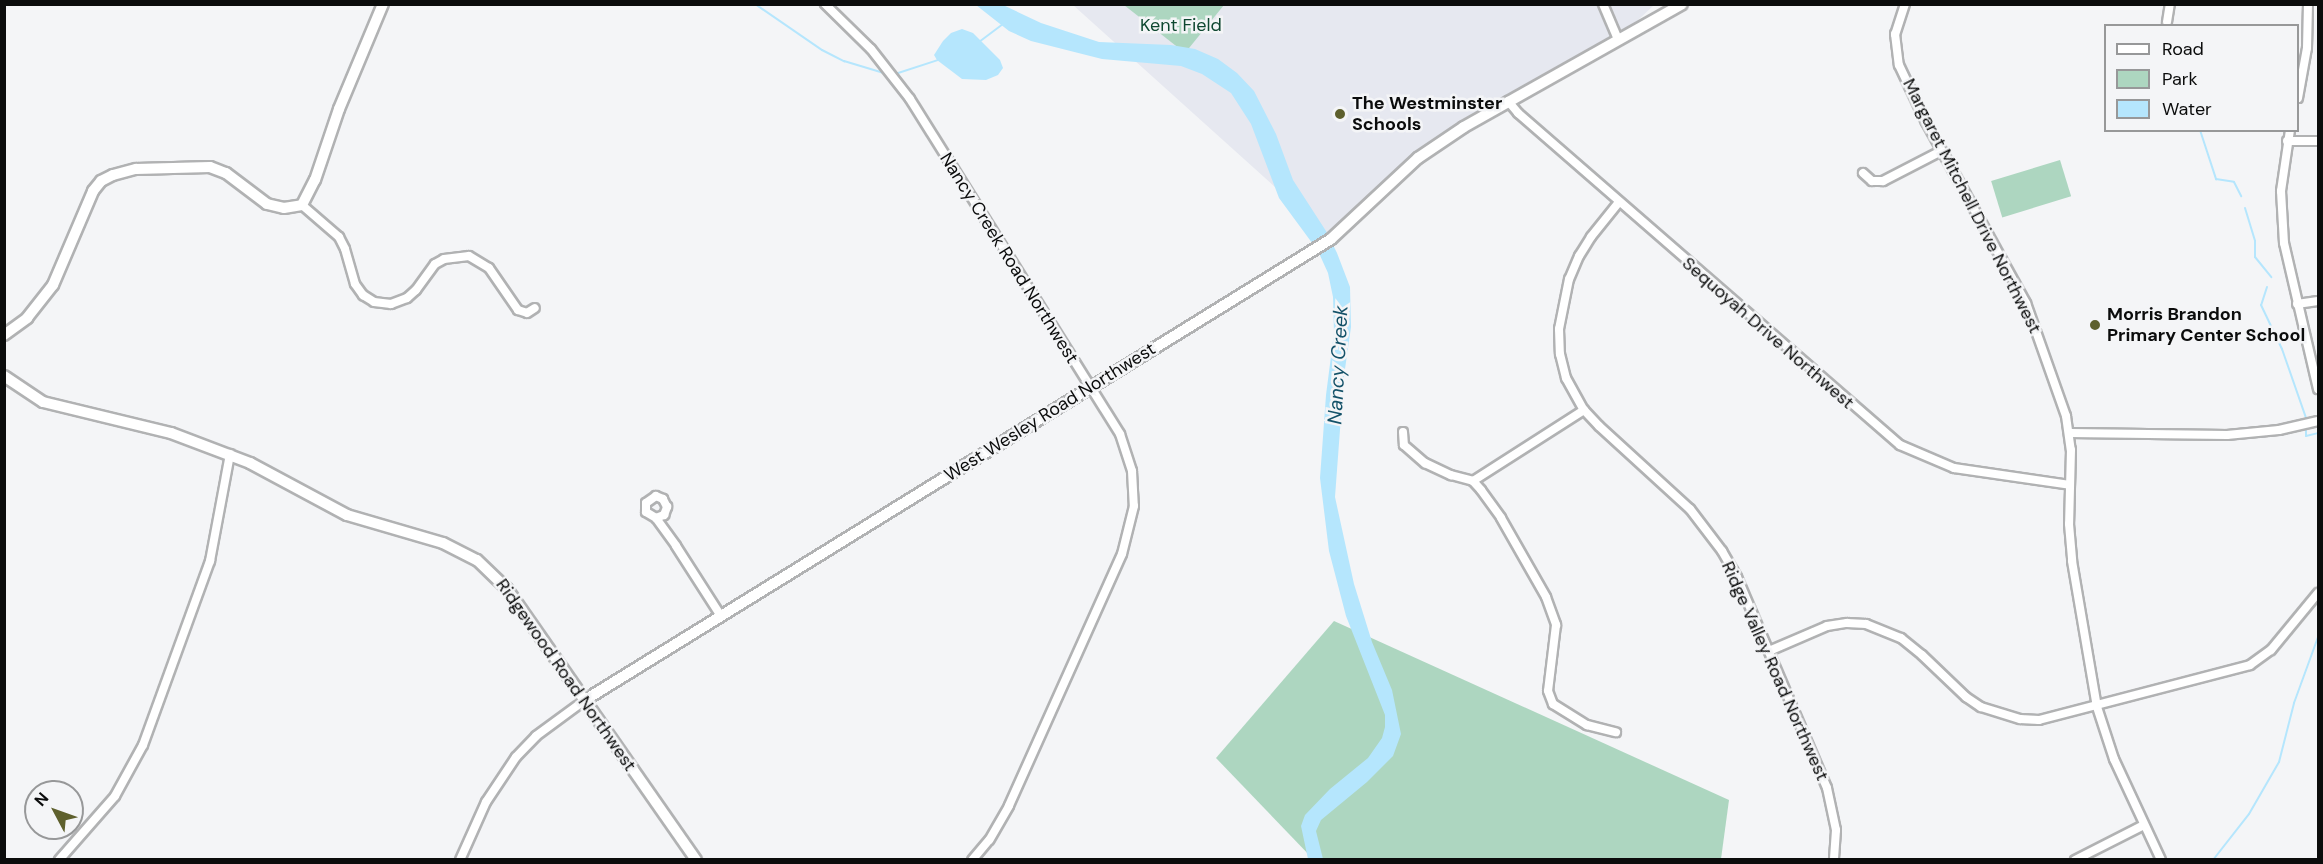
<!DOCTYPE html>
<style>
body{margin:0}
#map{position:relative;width:2323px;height:864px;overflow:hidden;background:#f4f5f7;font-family:"DM Sans",sans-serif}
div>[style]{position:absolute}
.built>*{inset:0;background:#e6e8f0}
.green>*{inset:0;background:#add6c0;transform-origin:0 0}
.water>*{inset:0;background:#b5e6fd}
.stream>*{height:2px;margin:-1px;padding:0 1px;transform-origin:1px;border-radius:1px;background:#b5e6fd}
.roads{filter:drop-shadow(2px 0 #b1b2b3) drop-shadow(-2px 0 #b1b2b3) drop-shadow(0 2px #b1b2b3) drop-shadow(0 -2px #b1b2b3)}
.street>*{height:8px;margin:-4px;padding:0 4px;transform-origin:4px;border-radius:4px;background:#fff}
.secondary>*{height:10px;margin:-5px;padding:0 5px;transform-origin:5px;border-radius:5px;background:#fff}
.dots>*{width:16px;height:16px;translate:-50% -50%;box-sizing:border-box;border:3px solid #f4f5f7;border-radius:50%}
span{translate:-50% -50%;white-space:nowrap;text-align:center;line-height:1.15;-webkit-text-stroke:5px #f4f5f7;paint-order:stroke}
.park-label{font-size:18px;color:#0e4730}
.poi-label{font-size:18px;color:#0b0c0c;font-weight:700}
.left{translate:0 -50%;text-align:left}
.street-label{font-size:18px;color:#0b0c0c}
.water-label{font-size:20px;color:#145269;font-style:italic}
.frame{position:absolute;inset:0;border:6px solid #0b0c0c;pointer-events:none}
.legend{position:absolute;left:2104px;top:24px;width:195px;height:108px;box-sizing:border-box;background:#f4f5f7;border:2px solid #979899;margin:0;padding:8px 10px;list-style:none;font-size:18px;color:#0b0c0c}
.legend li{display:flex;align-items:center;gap:12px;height:30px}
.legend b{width:30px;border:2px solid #979899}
.north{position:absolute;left:24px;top:780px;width:60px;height:60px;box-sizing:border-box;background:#f4f5f7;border:2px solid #979899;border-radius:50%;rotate:311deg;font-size:16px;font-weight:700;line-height:24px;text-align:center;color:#0b0c0c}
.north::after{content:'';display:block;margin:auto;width:21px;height:27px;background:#5e602d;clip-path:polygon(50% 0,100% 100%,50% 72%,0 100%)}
</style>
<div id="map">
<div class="built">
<i style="clip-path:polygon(1073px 5px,1654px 5px,1618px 39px,1508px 101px,1398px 175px,1326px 233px)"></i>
</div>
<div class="green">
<i style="clip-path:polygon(1124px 5px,1224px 5px,1185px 53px)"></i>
<i style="left:2060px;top:160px;width:38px;height:72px;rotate:73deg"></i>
<i style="clip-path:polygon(1334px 621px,1729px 800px,1721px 859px,1313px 859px,1216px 758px)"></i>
</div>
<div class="water">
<i style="clip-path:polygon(976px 5px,1003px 5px,1041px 23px,1099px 42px,1171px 45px,1195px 49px,1218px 59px,1237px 73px,1254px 91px,1276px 134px,1293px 180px,1326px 231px,1337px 253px,1350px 287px,1351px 327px,1344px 376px,1335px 497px,1354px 584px,1372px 642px,1392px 690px,1401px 734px,1393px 756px,1367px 782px,1321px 820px,1316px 831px,1323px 859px,1308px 859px,1301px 826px,1305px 815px,1330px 789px,1368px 758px,1382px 738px,1385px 727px,1385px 715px,1346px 616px,1329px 551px,1320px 478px,1326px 395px,1334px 333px,1333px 297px,1328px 273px,1318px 251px,1279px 198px,1251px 124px,1231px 93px,1202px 74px,1181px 66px,1102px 59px,1031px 41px,1009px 31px)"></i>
<i style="clip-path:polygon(962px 29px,973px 33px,1000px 60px,1003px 68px,998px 75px,986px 80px,962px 79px,937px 60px,934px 55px,943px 41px,951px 33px)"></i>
</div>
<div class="stream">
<i style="left:755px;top:4px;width:81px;rotate:34.5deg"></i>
<i style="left:822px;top:50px;width:25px;rotate:27deg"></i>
<i style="left:844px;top:61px;width:45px;rotate:16.8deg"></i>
<i style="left:979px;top:42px;width:30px;rotate:-37deg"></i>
<i style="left:892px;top:75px;width:48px;rotate:-18.1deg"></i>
<i style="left:2200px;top:130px;width:52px;rotate:71.9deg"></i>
<i style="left:2216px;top:179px;width:18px;rotate:9deg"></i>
<i style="left:2234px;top:182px;width:16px;rotate:63deg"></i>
<i style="left:2245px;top:208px;width:34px;rotate:73deg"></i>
<i style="left:2255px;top:241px;width:16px;rotate:90deg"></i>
<i style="left:2255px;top:257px;width:26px;rotate:51deg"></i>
<i style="left:2267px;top:287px;width:19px;rotate:108deg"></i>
<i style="left:2261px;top:305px;width:49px;rotate:64.5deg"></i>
<i style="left:2282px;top:349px;width:73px;rotate:70.8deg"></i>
<i style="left:2306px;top:430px;width:6px;rotate:90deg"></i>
<i style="left:2306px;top:436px;width:12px;rotate:-14deg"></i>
<i style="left:2213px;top:860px;width:58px;rotate:-52deg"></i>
<i style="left:2249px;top:814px;width:60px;rotate:-60deg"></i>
<i style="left:2279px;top:762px;width:61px;rotate:-75.7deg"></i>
<i style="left:2294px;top:703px;width:70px;rotate:-70deg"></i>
</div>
<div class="roads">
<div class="street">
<i style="left:825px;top:4px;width:64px;rotate:44.4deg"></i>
<i style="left:871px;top:49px;width:63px;rotate:52deg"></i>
<i style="left:910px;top:99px;width:395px;rotate:57.9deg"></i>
<i style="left:1120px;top:434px;width:39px;rotate:72deg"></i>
<i style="left:1132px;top:471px;width:35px;rotate:87deg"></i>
<i style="left:1134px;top:506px;width:49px;rotate:104deg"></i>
<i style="left:1122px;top:554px;width:276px;rotate:114.2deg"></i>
<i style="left:1009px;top:806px;width:39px;rotate:120deg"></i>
<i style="left:989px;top:840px;width:26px;rotate:130deg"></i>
<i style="left:1603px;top:4px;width:38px;rotate:67deg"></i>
<i style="left:1905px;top:4px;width:32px;rotate:108deg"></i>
<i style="left:1895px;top:34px;width:31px;rotate:83deg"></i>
<i style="left:1899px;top:65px;width:63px;rotate:64.7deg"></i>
<i style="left:1926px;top:122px;width:207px;rotate:61.1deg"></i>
<i style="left:2026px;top:303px;width:120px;rotate:70.5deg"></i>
<i style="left:2066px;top:416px;width:34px;rotate:82deg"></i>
<i style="left:2071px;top:450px;width:74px;rotate:91.5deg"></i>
<i style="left:2069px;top:524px;width:37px;rotate:85deg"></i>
<i style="left:2072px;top:561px;width:148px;rotate:80.3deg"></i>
<i style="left:2097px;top:707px;width:55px;rotate:71.9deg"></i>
<i style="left:2114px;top:759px;width:111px;rotate:65deg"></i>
<i style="left:2167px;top:22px;width:18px;rotate:-81deg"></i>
<i style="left:2298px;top:98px;width:51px;rotate:-79.8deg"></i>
<i style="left:2307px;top:48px;width:44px;rotate:-88.7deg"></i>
<i style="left:1508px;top:101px;width:16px;rotate:50deg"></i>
<i style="left:1518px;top:113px;width:506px;rotate:40.99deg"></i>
<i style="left:1900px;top:445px;width:59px;rotate:23.1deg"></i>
<i style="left:1954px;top:468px;width:117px;rotate:8.3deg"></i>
<i style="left:2290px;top:130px;width:62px;rotate:98.4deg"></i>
<i style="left:2281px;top:191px;width:52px;rotate:86.7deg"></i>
<i style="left:2284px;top:243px;width:150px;rotate:76.9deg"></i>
<i style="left:2287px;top:141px;width:31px"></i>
<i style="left:1863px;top:173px;width:12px;rotate:42deg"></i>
<i style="left:1872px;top:181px;width:11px"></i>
<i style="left:1883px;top:181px;width:65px;rotate:-27.3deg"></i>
<i style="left:1619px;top:202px;width:45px;rotate:128.7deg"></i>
<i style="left:1591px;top:237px;width:22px;rotate:122deg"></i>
<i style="left:1579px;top:256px;width:25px;rotate:113deg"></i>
<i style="left:1569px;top:279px;width:51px;rotate:101.3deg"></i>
<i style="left:1559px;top:329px;width:25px;rotate:88deg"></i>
<i style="left:1560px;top:354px;width:25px;rotate:76deg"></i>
<i style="left:1566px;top:378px;width:37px;rotate:61deg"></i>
<i style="left:1584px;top:410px;width:22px;rotate:47deg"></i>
<i style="left:1599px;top:426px;width:123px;rotate:42.4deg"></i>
<i style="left:1690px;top:509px;width:53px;rotate:52.7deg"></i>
<i style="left:1722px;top:551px;width:30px;rotate:60deg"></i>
<i style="left:1737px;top:577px;width:229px;rotate:66.9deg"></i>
<i style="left:1827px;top:788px;width:43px;rotate:77.9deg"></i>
<i style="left:1836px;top:830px;width:30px;rotate:94deg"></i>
<i style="left:302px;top:205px;width:49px;rotate:40.9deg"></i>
<i style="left:339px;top:237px;width:13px;rotate:63deg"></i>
<i style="left:345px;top:249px;width:36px;rotate:74deg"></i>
<i style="left:355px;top:284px;width:14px;rotate:54deg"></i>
<i style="left:363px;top:295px;width:13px;rotate:32deg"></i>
<i style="left:374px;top:302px;width:17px;rotate:7deg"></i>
<i style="left:391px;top:304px;width:17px;rotate:-21deg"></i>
<i style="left:407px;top:298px;width:12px;rotate:-42deg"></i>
<i style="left:416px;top:290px;width:32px;rotate:-54deg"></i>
<i style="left:435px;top:264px;width:10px;rotate:-29deg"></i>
<i style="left:444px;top:259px;width:25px;rotate:-7deg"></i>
<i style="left:469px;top:256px;width:23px;rotate:31deg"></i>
<i style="left:489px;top:268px;width:51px;rotate:55.4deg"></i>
<i style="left:518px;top:310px;width:9px;rotate:18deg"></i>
<i style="left:527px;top:313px;width:9px;rotate:-32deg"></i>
<i style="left:2297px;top:304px;width:21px;rotate:-8deg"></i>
<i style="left:1403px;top:432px;width:13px;rotate:86deg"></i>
<i style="left:1404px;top:445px;width:28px;rotate:41deg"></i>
<i style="left:1425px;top:463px;width:29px;rotate:25deg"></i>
<i style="left:1451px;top:475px;width:23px;rotate:15deg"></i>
<i style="left:1473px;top:481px;width:12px;rotate:48deg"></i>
<i style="left:1481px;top:490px;width:34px;rotate:54deg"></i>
<i style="left:1501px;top:518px;width:91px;rotate:60.3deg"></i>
<i style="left:1546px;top:597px;width:30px;rotate:70deg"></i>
<i style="left:1556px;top:625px;width:66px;rotate:96.9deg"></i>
<i style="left:1548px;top:691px;width:14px;rotate:69deg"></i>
<i style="left:1553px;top:704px;width:40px;rotate:32deg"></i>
<i style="left:1587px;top:725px;width:30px;rotate:14deg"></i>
<i style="left:2070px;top:433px;width:157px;rotate:0.7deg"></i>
<i style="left:2227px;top:435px;width:52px;rotate:-5.5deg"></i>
<i style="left:2279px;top:430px;width:40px;rotate:-13deg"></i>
<i style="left:1473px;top:481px;width:132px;rotate:-32.6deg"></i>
<i style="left:656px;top:518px;width:9px;rotate:-21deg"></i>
<i style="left:664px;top:515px;width:9px;rotate:-69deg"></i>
<i style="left:667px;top:507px;width:9px;rotate:-117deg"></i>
<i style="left:663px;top:499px;width:8px;rotate:-157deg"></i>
<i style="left:656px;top:496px;width:12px;rotate:145deg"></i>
<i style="left:646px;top:503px;width:9px;rotate:90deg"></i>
<i style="left:646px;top:512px;width:12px;rotate:31deg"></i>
<i style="left:656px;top:518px;width:34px;rotate:54deg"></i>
<i style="left:676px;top:546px;width:83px;rotate:57.3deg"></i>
<i style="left:1769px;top:651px;width:63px;rotate:-23.3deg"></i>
<i style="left:1827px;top:626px;width:20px;rotate:-9deg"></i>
<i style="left:1847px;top:623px;width:19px;rotate:3deg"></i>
<i style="left:1866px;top:624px;width:38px;rotate:22deg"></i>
<i style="left:1901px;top:638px;width:27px;rotate:39deg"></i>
<i style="left:1922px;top:655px;width:61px;rotate:43.7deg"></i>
<i style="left:1966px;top:697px;width:18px;rotate:34deg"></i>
<i style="left:1981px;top:707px;width:41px;rotate:17.1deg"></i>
<i style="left:2020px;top:719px;width:19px;rotate:3deg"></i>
<i style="left:2039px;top:720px;width:218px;rotate:-14.6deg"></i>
<i style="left:2250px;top:665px;width:26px;rotate:-36deg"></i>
<i style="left:2271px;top:650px;width:74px;rotate:-50.5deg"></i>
<i style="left:59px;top:860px;width:85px;rotate:-48.8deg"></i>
<i style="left:115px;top:796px;width:58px;rotate:-61.2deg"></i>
<i style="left:143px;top:745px;width:196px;rotate:-70deg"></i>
<i style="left:210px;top:561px;width:109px;rotate:-79.4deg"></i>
<i style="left:460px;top:860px;width:64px;rotate:-65.9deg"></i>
<i style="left:486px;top:802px;width:54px;rotate:-56.3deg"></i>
<i style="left:516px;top:757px;width:29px;rotate:-46deg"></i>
<i style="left:536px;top:736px;width:61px;rotate:-36.3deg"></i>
<i style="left:2075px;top:860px;width:77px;rotate:-26.9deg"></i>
</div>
<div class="secondary">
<i style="left:4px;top:335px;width:29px;rotate:-36deg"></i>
<i style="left:27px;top:318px;width:42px;rotate:-51.8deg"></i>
<i style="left:53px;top:285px;width:102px;rotate:-66.9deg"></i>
<i style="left:93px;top:191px;width:13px;rotate:-51deg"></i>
<i style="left:101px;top:181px;width:13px;rotate:-27deg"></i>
<i style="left:113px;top:175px;width:24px;rotate:-15deg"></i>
<i style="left:136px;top:169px;width:74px;rotate:-1.5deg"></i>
<i style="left:210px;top:167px;width:17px;rotate:21deg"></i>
<i style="left:226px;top:173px;width:51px;rotate:37.1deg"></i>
<i style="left:267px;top:204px;width:17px;rotate:13deg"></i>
<i style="left:284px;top:208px;width:18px;rotate:-9deg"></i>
<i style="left:302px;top:205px;width:28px;rotate:-63deg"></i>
<i style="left:315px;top:180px;width:75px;rotate:-71.3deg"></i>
<i style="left:339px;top:109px;width:114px;rotate:-67.3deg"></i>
<i style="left:4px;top:376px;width:47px;rotate:33.7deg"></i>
<i style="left:43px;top:402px;width:132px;rotate:13.6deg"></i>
<i style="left:171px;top:433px;width:85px;rotate:20.8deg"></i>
<i style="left:250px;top:463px;width:110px;rotate:28.2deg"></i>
<i style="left:347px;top:515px;width:100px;rotate:16.3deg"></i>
<i style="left:443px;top:543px;width:38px;rotate:27deg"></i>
<i style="left:477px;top:560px;width:42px;rotate:44deg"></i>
<i style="left:507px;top:589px;width:330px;rotate:55.1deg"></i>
<i style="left:585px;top:700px;width:877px;rotate:-31.71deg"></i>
<i style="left:1331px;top:239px;width:119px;rotate:-43deg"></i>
<i style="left:1418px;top:158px;width:55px;rotate:-34deg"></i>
<i style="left:1464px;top:127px;width:250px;rotate:-29.4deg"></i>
</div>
</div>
<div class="dots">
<i style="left:1340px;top:114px;background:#5e602d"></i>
<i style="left:2095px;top:325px;background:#5e602d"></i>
</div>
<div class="park-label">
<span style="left:1181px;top:25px">Kent Field</span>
</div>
<div class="poi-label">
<span class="left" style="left:1352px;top:114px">The Westminster<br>Schools</span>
<span class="left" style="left:2107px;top:325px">Morris Brandon<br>Primary Center School</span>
</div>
<div class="street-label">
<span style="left:1972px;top:206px;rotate:63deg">Margaret Mitchell Drive Northwest</span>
<span style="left:1009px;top:258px;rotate:58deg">Nancy Creek Road Northwest</span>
<span style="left:1768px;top:333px;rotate:41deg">Sequoyah Drive Northwest</span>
<span style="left:1050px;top:412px;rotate:-32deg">West Wesley Road Northwest</span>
<span style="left:1775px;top:671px;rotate:66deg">Ridge Valley Road Northwest</span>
<span style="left:566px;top:675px;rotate:55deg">Ridgewood Road Northwest</span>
</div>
<div class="water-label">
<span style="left:1338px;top:365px;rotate:-87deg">Nancy Creek</span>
</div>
<div class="frame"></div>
<ul class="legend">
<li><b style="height:8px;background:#fff"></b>Road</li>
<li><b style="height:16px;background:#add6c0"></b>Park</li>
<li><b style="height:16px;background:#b5e6fd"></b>Water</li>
</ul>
<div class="north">N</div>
</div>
